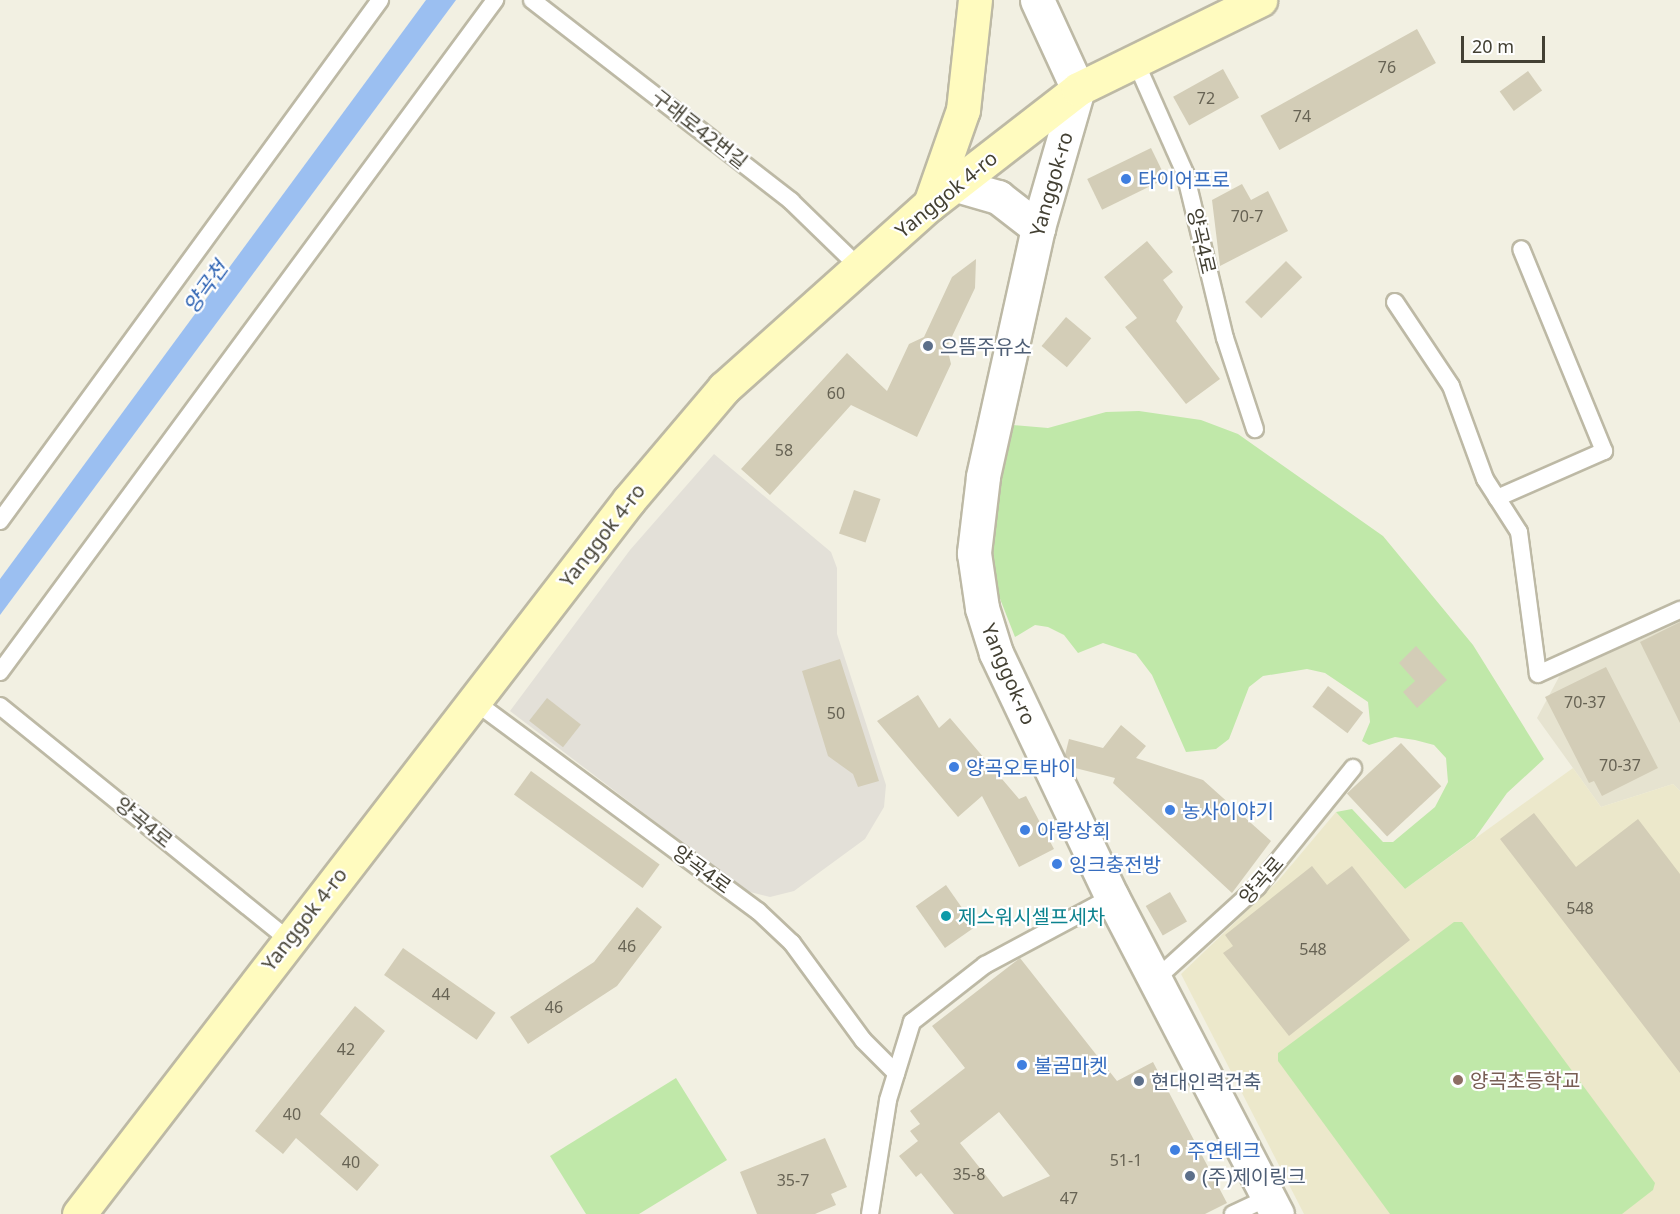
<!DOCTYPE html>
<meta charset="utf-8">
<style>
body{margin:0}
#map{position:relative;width:1680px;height:1214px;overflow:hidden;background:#f2f0e2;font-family:"Noto Sans","Noto Sans KR",sans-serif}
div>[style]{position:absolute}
.residential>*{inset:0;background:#e6e3d0}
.industrial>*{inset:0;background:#e3e0d8}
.education>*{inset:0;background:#ece8cb}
.green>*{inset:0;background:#c0e8a9}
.water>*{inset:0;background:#9bbff1}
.building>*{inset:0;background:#d3cdb7;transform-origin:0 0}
.roads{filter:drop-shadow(2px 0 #bdb9a5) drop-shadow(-2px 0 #bdb9a5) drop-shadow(0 2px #bdb9a5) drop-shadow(0 -2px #bdb9a5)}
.service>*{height:16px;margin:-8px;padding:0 8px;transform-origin:8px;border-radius:8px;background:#fff}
.tertiary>*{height:33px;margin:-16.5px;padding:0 16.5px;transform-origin:16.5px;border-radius:16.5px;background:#fff}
.secondary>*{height:33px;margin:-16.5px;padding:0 16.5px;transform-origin:16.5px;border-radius:16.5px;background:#fffbbf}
.dots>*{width:16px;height:16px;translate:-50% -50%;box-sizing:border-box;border:3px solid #fff;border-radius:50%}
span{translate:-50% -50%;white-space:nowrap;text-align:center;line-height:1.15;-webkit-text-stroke:4.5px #fff;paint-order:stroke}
.number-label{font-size:16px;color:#676354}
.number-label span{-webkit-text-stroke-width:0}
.street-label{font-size:20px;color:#434033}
.shop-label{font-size:20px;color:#366cbe}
.left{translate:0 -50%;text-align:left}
.service-label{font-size:20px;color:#4e5e75}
.culture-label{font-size:20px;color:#0d838f}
.education-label{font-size:20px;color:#785e54}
.water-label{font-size:21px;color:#2a60b1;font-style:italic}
.scale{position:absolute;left:1461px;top:36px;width:84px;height:27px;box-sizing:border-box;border:3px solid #434033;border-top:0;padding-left:8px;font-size:18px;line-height:21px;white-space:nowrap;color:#434033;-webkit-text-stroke:4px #fff;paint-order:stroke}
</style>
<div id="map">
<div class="residential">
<i style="clip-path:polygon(1680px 618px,1680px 791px,1673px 784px,1601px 807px,1537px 718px,1560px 675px)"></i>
</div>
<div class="industrial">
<i style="clip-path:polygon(714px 454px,831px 552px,837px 568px,837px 634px,886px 785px,884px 807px,865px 839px,794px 891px,770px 897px,746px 891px,510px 711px,630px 550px)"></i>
</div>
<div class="education">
<i style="clip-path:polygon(1573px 768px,1601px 807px,1673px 784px,1680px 791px,1680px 1214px,1304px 1214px,1181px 974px,1278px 881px,1336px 812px,1405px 889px)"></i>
</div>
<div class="green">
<i style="clip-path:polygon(1139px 411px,1201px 420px,1238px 434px,1383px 536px,1473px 645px,1544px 759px,1507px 793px,1475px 838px,1405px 889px,1336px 812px,1352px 809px,1383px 842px,1393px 842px,1435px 807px,1448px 782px,1446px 758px,1434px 745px,1415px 740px,1395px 737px,1369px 745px,1362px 741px,1370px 722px,1368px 702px,1325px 673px,1307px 669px,1263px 676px,1249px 687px,1229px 739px,1216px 749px,1186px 752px,1152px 675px,1136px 654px,1103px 643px,1078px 653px,1064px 635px,1048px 627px,1035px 625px,1015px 637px,995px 586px,990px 553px,1005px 435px,1013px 425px,1048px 428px,1106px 412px)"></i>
<i style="clip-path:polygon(1454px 922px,1462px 922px,1655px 1183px,1653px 1190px,1622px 1214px,1390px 1214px,1278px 1061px,1278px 1053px)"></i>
<i style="clip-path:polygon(676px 1078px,727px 1160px,639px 1214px,586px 1214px,550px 1156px)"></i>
</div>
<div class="water">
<i style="clip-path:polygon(426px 0,456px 0,0 615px,0 579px)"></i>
</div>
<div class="building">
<i style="left:1417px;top:29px;width:39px;height:179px;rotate:61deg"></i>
<i style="left:1223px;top:69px;width:33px;height:57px;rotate:61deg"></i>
<i style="left:1528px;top:71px;width:24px;height:35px;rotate:54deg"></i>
<i style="left:1151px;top:148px;width:34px;height:71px;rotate:64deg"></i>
<i style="clip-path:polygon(1242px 184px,1251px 200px,1268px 191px,1288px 231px,1220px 266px,1212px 200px)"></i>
<i style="clip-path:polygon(1147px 241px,1173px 272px,1163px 280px,1183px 307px,1176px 321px,1220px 379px,1186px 404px,1125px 327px,1137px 318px,1104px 277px)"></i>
<i style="clip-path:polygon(976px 259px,975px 288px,947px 347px,951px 364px,917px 437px,851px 405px,770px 495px,741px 469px,847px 353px,887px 391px,909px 344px,924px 337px,952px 277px)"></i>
<i style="left:1286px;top:261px;width:23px;height:58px;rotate:45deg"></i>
<i style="left:1066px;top:317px;width:33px;height:38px;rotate:40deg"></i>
<i style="left:854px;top:490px;width:28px;height:46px;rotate:19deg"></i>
<i style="clip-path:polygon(1680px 622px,1680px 723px,1640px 642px)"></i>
<i style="clip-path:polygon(1416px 646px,1447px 680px,1417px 708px,1403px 692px,1415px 681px,1399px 663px)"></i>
<i style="clip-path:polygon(840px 659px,879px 781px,858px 787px,853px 774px,828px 756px,802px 671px)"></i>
<i style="clip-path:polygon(1606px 667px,1658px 768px,1602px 796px,1594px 781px,1589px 783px,1545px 697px)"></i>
<i style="left:1328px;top:686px;width:44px;height:26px;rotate:37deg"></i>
<i style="clip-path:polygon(918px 695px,939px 728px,950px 718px,1019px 799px,1026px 796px,1054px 849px,1019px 867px,982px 796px,958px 817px,877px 721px)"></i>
<i style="left:547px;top:698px;width:43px;height:29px;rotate:38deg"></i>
<i style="clip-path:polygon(1121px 725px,1146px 746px,1136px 758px,1203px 780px,1271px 841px,1232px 893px,1113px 783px,1115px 778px,1071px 767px,1065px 755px,1069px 739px,1103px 748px)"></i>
<i style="left:1401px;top:743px;width:59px;height:74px;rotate:47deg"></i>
<i style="left:531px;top:771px;width:159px;height:29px;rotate:36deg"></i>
<i style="clip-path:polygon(1534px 813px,1576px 867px,1638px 819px,1680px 874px,1680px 1073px,1500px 839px)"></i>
<i style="clip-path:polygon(1312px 866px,1327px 885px,1352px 866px,1410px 940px,1289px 1036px,1223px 953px,1233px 946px,1225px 935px)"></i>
<i style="left:946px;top:885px;width:51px;height:37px;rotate:55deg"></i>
<i style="left:1170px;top:892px;width:34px;height:28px;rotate:60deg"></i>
<i style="clip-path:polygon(637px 907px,662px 927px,617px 986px,528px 1044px,510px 1017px,594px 962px)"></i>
<i style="left:403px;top:948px;width:113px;height:33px;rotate:35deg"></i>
<i style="clip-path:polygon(evenodd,1020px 958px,1117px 1081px,1153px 1062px,1227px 1203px,1205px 1214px,954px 1214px,921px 1173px,916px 1177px,899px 1156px,918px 1141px,910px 1131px,920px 1124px,910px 1111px,965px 1068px,932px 1026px,1020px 958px,999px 1112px,1050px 1176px,1003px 1197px,960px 1143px,999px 1112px)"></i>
<i style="clip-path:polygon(355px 1006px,385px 1031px,320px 1114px,379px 1165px,357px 1191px,296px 1138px,283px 1154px,255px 1131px)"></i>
<i style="clip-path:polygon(825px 1138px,847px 1187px,831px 1194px,836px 1205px,815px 1214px,757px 1214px,740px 1172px)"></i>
</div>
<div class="roads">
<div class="service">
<i style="left:532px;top:0;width:328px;rotate:37.8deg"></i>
<i style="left:791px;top:201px;width:96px;rotate:44.2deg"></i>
<i style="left:1134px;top:58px;width:126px;rotate:66.1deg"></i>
<i style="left:1185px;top:173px;width:170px;rotate:76.4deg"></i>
<i style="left:1225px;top:338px;width:96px;rotate:71.8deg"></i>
<i style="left:1395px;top:302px;width:101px;rotate:56.3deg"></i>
<i style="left:1451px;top:386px;width:99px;rotate:69.9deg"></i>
<i style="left:1485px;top:479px;width:63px;rotate:57.3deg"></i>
<i style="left:1519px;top:532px;width:143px;rotate:82.4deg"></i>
<i style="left:1538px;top:674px;width:156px;rotate:-24.3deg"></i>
<i style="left:1497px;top:498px;width:117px;rotate:-23.7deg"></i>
<i style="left:1604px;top:451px;width:218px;rotate:-112.3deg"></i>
<i style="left:0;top:521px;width:645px;rotate:-53.89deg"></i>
<i style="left:0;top:672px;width:835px;rotate:-53.62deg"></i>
<i style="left:474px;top:701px;width:353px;rotate:36.5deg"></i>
<i style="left:758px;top:911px;width:47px;rotate:43.3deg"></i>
<i style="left:792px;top:943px;width:120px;rotate:53.8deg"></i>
<i style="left:863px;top:1040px;width:47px;rotate:45deg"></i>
<i style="left:0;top:706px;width:370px;rotate:39deg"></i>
<i style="left:1156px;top:979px;width:137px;rotate:-42.3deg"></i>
<i style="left:1257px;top:887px;width:153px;rotate:-51.1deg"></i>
<i style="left:870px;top:1214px;width:115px;rotate:-81deg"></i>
<i style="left:888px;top:1100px;width:82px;rotate:-72.9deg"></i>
<i style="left:912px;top:1022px;width:93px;rotate:-38deg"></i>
<i style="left:985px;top:965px;width:144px;rotate:-28.2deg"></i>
<i style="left:1233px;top:1214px;width:38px;rotate:-25deg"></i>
</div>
<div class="tertiary">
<i style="left:1037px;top:0;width:98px;rotate:65.3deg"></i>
<i style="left:1078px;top:89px;width:145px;rotate:106.1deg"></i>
<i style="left:1038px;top:228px;width:255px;rotate:102.5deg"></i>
<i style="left:983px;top:477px;width:77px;rotate:96.8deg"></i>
<i style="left:974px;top:553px;width:56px;rotate:81.7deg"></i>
<i style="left:982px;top:608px;width:47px;rotate:72.7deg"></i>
<i style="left:996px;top:653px;width:270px;rotate:64.6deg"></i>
<i style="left:1112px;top:897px;width:357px;rotate:62.5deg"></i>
<i style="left:956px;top:185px;width:44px;rotate:15.9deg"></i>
<i style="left:998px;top:197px;width:51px;rotate:37.8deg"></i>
</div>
<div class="secondary">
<i style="left:930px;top:204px;width:100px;rotate:-70.7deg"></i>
<i style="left:963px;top:110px;width:111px;rotate:-83.8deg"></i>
<i style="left:79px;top:1214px;width:901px;rotate:-52.39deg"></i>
<i style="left:629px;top:500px;width:147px;rotate:-49.7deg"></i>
<i style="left:724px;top:388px;width:276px;rotate:-41.8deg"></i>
<i style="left:930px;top:204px;width:187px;rotate:-37.8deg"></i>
<i style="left:1078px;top:89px;width:203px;rotate:-26.1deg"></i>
</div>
</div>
<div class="dots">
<i style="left:1126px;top:179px;background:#3f7fe0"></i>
<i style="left:928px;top:346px;background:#5c6f8a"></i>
<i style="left:954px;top:767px;background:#3f7fe0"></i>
<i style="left:1170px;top:810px;background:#3f7fe0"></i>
<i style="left:1025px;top:830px;background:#3f7fe0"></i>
<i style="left:1057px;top:864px;background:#3f7fe0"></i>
<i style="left:946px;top:916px;background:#0f9aa8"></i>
<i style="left:1022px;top:1065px;background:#3f7fe0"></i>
<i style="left:1458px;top:1080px;background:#8d6e63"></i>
<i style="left:1139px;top:1081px;background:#5c6f8a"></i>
<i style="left:1175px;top:1150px;background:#3f7fe0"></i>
<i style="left:1190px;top:1176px;background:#5c6f8a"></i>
</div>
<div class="number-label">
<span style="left:1387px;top:67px">76</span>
<span style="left:1206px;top:98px">72</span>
<span style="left:1302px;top:116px">74</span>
<span style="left:1247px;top:216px">70-7</span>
<span style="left:836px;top:393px">60</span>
<span style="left:784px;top:450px">58</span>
<span style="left:1585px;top:702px">70-37</span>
<span style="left:836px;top:713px">50</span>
<span style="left:1620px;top:765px">70-37</span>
<span style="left:1580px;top:908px">548</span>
<span style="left:627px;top:946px">46</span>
<span style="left:1313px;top:949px">548</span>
<span style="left:441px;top:994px">44</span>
<span style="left:554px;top:1007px">46</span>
<span style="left:346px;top:1049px">42</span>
<span style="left:292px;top:1114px">40</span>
<span style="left:1126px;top:1160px">51-1</span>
<span style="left:351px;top:1162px">40</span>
<span style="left:969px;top:1174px">35-8</span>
<span style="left:793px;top:1180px">35-7</span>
<span style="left:1069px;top:1198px">47</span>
</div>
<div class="street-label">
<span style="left:700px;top:129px;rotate:38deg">구래로42번길</span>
<span style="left:1051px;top:184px;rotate:-74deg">Yanggok-ro</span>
<span style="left:946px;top:194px;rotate:-39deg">Yanggok 4-ro</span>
<span style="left:1202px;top:241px;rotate:77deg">양곡4로</span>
<span style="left:602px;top:535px;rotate:-52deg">Yanggok 4-ro</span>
<span style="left:1009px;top:674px;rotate:67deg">Yanggok-ro</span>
<span style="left:144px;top:822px;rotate:39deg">양곡4로</span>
<span style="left:702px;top:869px;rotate:36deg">양곡4로</span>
<span style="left:1261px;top:880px;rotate:-49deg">양곡로</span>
<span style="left:304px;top:919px;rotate:-52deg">Yanggok 4-ro</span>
</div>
<div class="shop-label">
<span class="left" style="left:1138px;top:179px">타이어프로</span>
<span class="left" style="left:966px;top:767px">양곡오토바이</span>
<span class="left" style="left:1182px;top:810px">농사이야기</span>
<span class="left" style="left:1037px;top:830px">아랑상회</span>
<span class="left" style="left:1069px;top:864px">잉크충전방</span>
<span class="left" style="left:1034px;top:1065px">불곰마켓</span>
<span class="left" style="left:1187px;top:1150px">주연테크</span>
</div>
<div class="service-label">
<span class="left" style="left:940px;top:346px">으뜸주유소</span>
<span class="left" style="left:1151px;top:1081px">현대인력건축</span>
<span class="left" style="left:1202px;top:1176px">(주)제이링크</span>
</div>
<div class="culture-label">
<span class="left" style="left:958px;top:916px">제스워시셀프세차</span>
</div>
<div class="education-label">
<span class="left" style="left:1470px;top:1080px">양곡초등학교</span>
</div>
<div class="water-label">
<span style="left:205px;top:287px;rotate:-54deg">양곡천</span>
</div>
<div class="scale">20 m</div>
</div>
